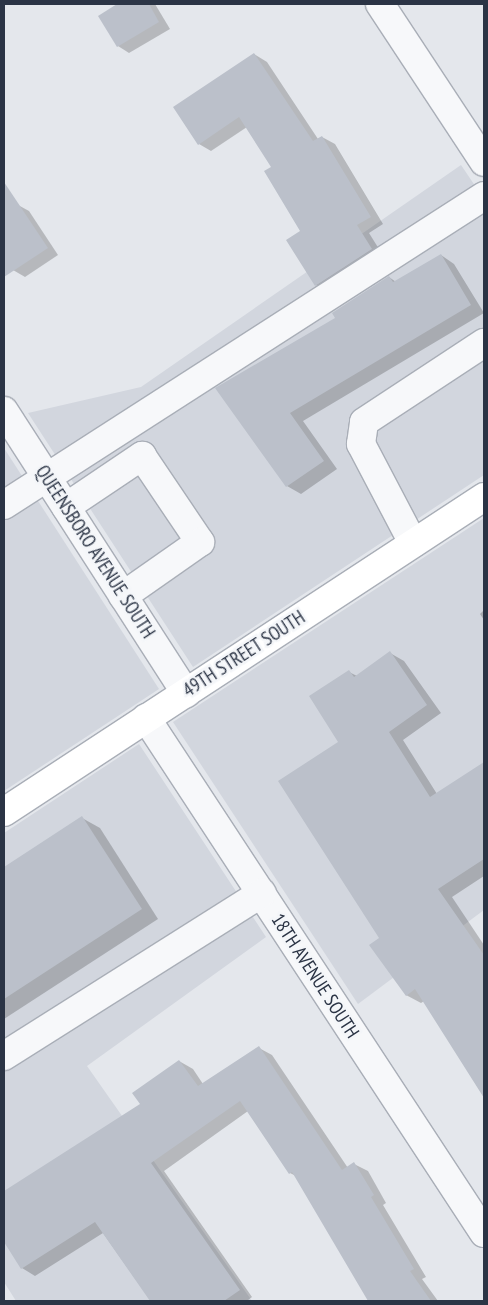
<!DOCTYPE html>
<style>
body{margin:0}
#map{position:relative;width:488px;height:1305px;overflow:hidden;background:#e4e7ec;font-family:"PT Sans Narrow",sans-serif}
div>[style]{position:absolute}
.built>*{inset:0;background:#d2d6de}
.shadow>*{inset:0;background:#0003}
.building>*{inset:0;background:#bbc0ca}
.roads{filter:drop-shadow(1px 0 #a9aeb7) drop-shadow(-1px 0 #a9aeb7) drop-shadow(0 1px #a9aeb7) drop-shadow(0 -1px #a9aeb7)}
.minor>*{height:28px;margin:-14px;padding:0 14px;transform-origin:14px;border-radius:14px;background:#f7f8fa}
.major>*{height:28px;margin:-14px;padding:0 14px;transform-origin:14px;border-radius:14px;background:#fff}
span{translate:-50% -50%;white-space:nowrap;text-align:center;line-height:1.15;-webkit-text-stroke:5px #f4f6f9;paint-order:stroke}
.street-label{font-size:19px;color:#2b3445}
.frame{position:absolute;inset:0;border:5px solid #2b3445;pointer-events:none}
</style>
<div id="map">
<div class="built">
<i style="clip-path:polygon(461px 165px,484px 199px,484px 475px,193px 667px,28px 413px,141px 387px)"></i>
<i style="clip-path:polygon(4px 448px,159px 689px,4px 791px)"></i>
<i style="clip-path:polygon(484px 518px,484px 910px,358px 1004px,173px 722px)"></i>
<i style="clip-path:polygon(139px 744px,266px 937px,87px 1066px,252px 1301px,16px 1301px,4px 1282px,4px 833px)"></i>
</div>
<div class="shadow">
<i style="clip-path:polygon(120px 4px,155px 4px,170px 29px,129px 53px,118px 46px,100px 16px)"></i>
<i style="clip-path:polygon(254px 54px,267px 62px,318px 139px,322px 137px,335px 144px,383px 224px,369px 233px,384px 257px,329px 293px,316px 285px,302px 231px,273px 167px,247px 127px,211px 151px,199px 144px)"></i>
<i style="clip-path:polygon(18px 205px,29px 211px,58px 255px,25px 277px,13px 270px,4px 256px,4px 214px)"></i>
<i style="clip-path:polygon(441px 255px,454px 264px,484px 313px,303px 421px,337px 469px,301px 494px,287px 486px,217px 388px,337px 318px,389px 277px,396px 282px)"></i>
<i style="clip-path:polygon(484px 610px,484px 620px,480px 614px)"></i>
<i style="clip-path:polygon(390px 653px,404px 661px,441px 713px,403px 740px,437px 794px,484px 764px,484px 876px,452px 897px,484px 945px,484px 1097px,424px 1001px,421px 1003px,406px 995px,381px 939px,340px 743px,349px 672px,357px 676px)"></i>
<i style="clip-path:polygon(82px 818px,100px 828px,158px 919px,4px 1019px,4px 868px)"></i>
<i style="clip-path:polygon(259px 1048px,272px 1055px,348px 1168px,354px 1164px,368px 1171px,386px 1203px,383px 1205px,426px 1277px,422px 1279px,438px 1301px,370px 1301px,296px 1176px,290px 1173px,248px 1111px,164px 1171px,252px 1297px,247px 1301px,151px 1301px,103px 1233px,35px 1276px,22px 1268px,4px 1240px,4px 1193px,142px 1104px,179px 1061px,193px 1069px,203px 1084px)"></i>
</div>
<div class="building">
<i style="clip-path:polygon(117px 4px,149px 4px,159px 22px,117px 47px,98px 16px)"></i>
<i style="clip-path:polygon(254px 53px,313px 141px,322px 136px,371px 217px,357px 225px,372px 249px,315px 286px,286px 240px,300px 231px,264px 171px,271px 167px,239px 117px,198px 145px,173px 107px)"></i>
<i style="clip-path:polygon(4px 182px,48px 248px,4px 277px)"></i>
<i style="clip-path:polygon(441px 254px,471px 305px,290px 413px,324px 461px,286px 487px,215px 388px,335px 318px,332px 313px,389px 276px,393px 282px)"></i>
<i style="clip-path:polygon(390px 651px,427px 705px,389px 732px,430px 797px,484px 762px,484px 859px,438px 889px,484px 955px,484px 1098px,415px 989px,406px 996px,369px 945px,379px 938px,278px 781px,338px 742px,309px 696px,349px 670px,354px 677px)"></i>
<i style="clip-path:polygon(82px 816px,142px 909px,4px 999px,4px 867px)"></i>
<i style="clip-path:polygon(259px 1046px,342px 1170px,354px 1162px,374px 1195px,371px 1197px,414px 1269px,410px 1271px,431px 1301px,368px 1301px,292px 1172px,289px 1174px,240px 1101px,151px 1163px,240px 1290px,224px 1301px,150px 1301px,95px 1222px,21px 1269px,4px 1242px,4px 1191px,140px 1104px,132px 1093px,179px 1060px,198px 1086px)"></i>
</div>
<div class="roads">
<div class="minor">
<i style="left:380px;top:4px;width:189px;rotate:56.6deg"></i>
<i style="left:4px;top:411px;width:336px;rotate:57.2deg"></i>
<i style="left:4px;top:505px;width:571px;rotate:-32.77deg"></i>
<i style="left:66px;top:507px;width:92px;rotate:-33.9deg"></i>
<i style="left:142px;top:456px;width:104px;rotate:56deg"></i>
<i style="left:200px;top:542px;width:94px;rotate:145deg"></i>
<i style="left:413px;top:543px;width:112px;rotate:-117.7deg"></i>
<i style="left:361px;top:444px;width:22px;rotate:-82deg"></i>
<i style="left:364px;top:422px;width:144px;rotate:-33.4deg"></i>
<i style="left:146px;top:718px;width:616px;rotate:56.72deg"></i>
<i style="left:4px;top:1056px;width:305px;rotate:-32.3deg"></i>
</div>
<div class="major">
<i style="left:4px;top:812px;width:574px;rotate:-33.27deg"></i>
</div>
</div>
<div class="street-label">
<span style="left:95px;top:552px;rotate:57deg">QUEENSBORO AVENUE SOUTH</span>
<span style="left:244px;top:654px;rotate:-33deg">49TH STREET SOUTH</span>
<span style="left:315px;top:976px;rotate:57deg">18TH AVENUE SOUTH</span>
</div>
<div class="frame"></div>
</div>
